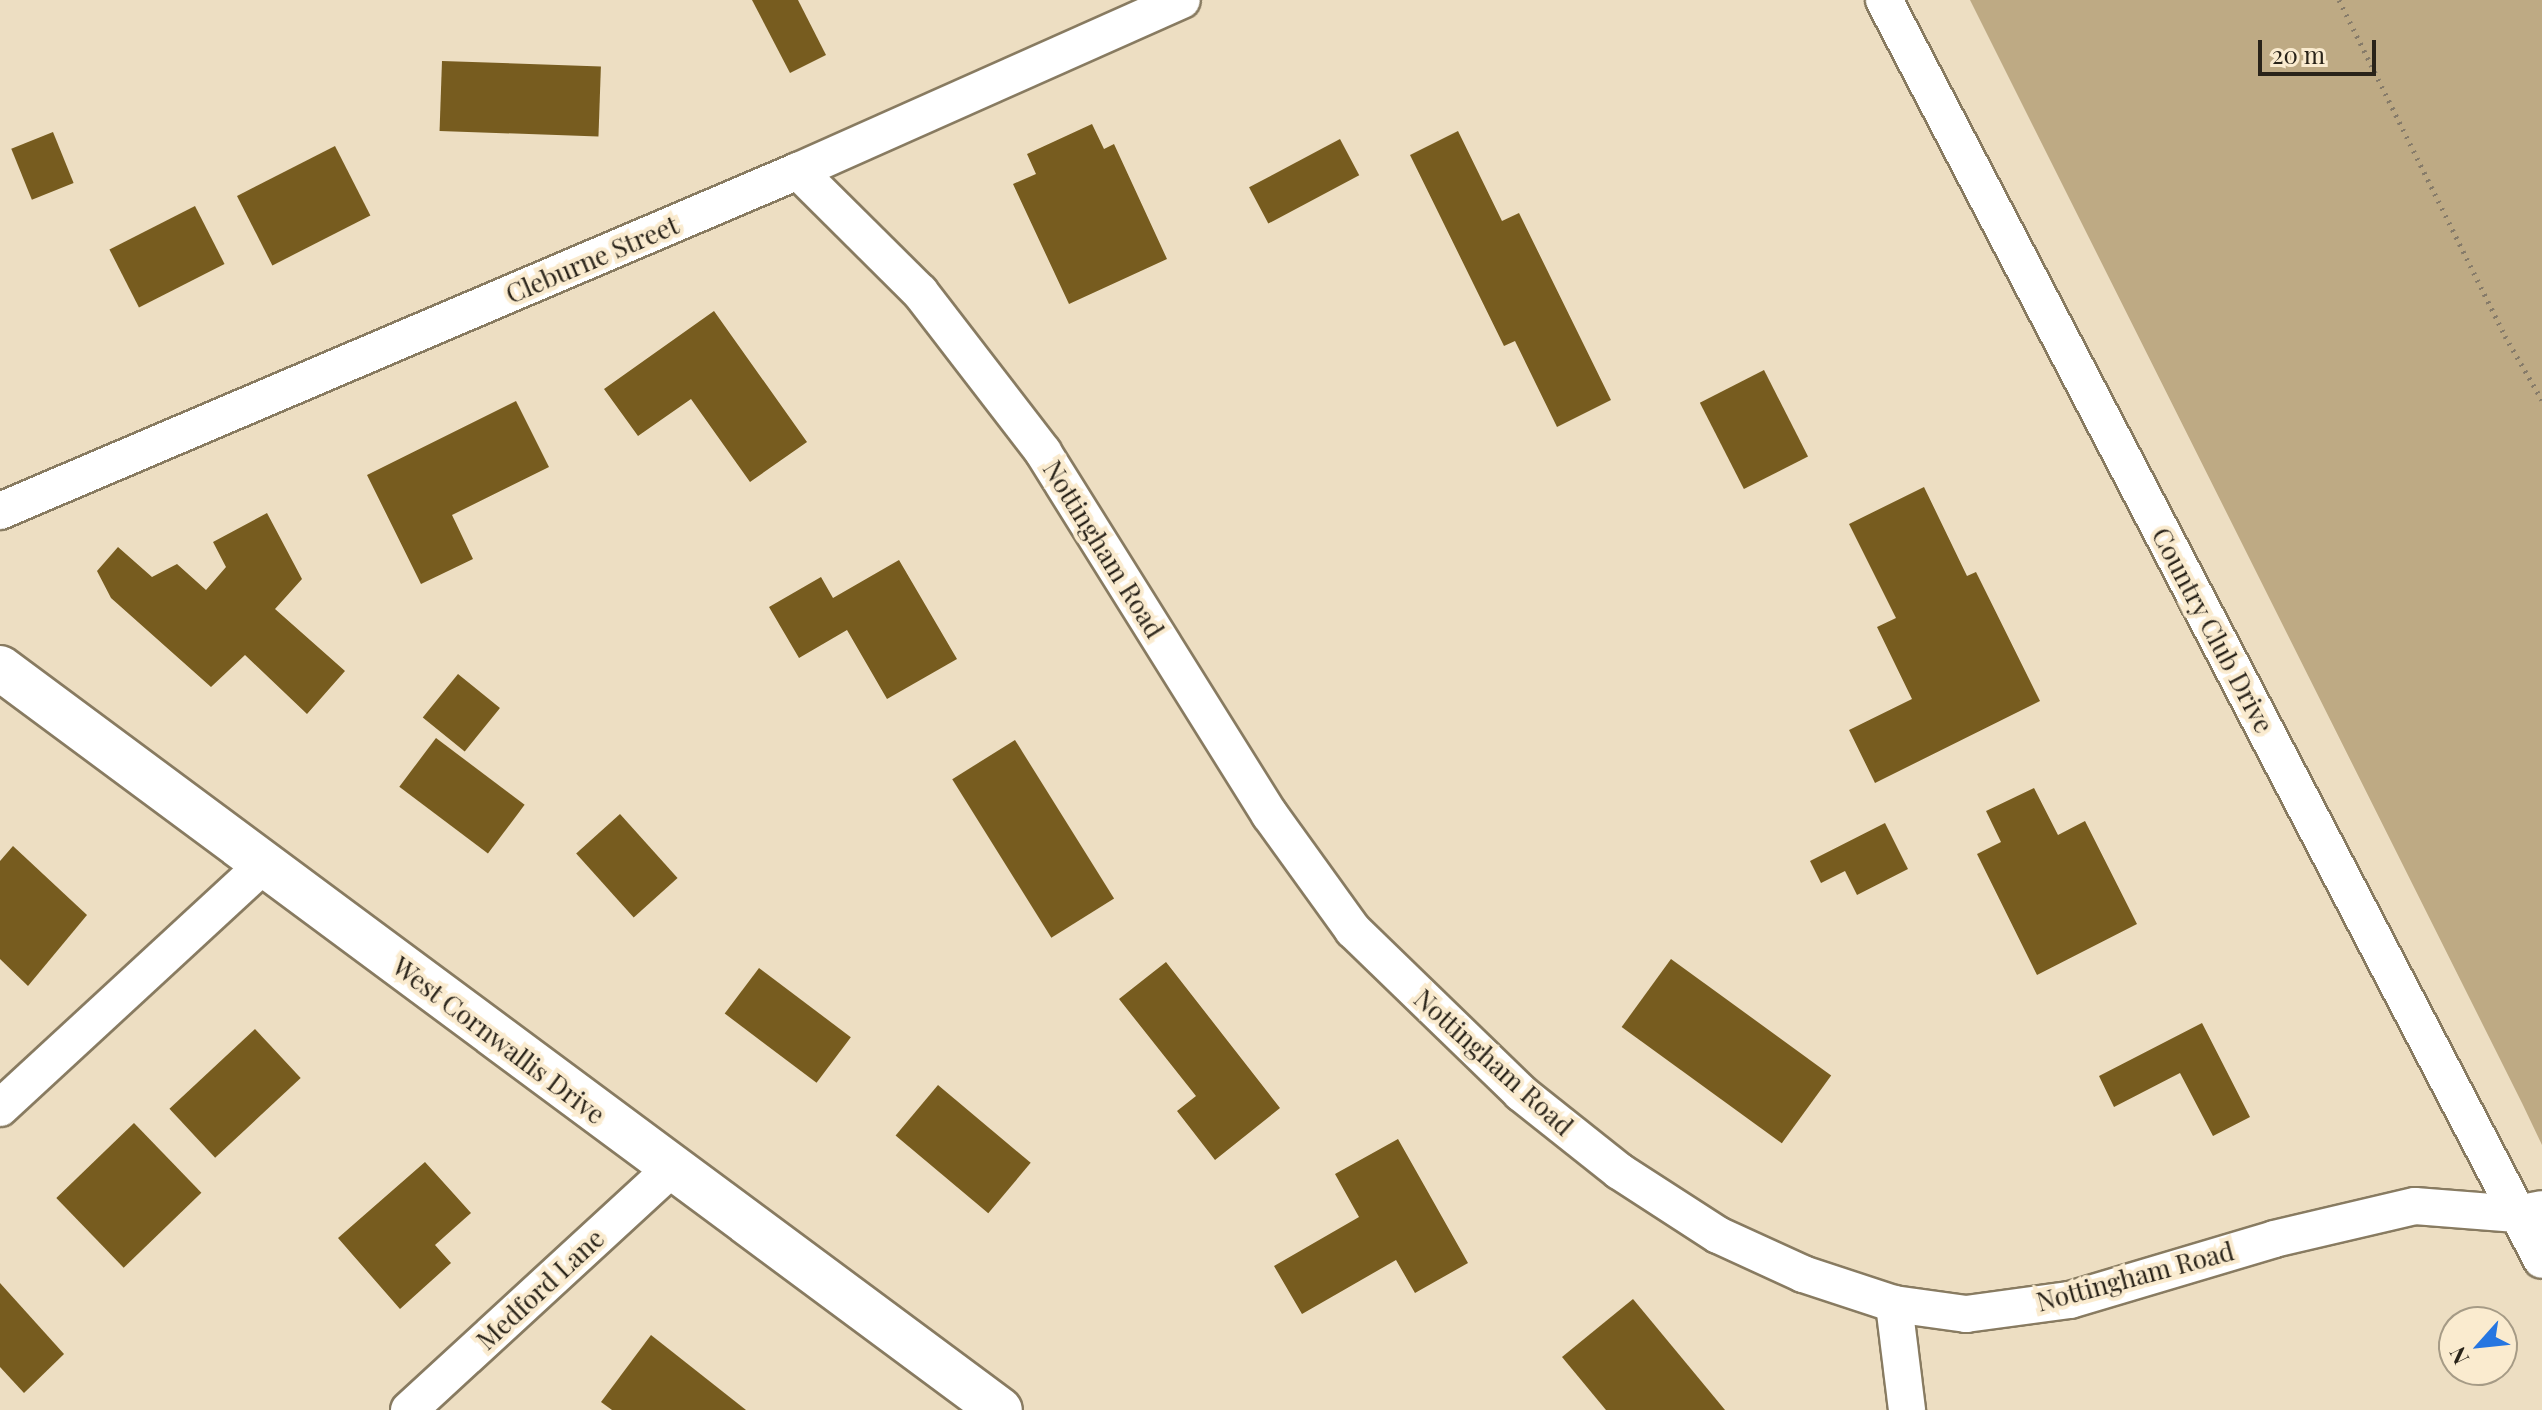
<!DOCTYPE html>
<style>
body{margin:0}
#map{position:relative;width:2542px;height:1410px;overflow:hidden;background:#eddec2;font-family:"Playfair Display",serif}
div>[style]{position:absolute}
.green>*{inset:0;background:#beaa84}
.building>*{inset:0;background:#775c1f;transform-origin:0 0}
.path>*{height:5px;margin-top:-2.5px;transform-origin:0;background:repeating-linear-gradient(90deg,#867b69 0 2px,transparent 0 8px)}
.roads{filter:drop-shadow(2px 0 #887b61) drop-shadow(-2px 0 #887b61) drop-shadow(0 2px #887b61) drop-shadow(0 -2px #887b61)}
.minor>*{height:36px;margin:-18px;padding:0 18px;transform-origin:18px;border-radius:18px;background:#fff}
.tertiary>*{height:44px;margin:-22px;padding:0 22px;transform-origin:22px;border-radius:22px;background:#fff}
span{translate:-50% -50%;white-space:nowrap;text-align:center;line-height:1.15;-webkit-text-stroke:8px #faebcf;paint-order:stroke}
.street-label{font-size:26px;color:#292319}
.north{position:absolute;left:2438px;top:1306px;width:80px;height:80px;box-sizing:border-box;background:#faebcf;border:2px solid #a69b86;border-radius:50%;rotate:243deg;font-size:22px;font-weight:700;line-height:32px;text-align:center;color:#292319}
.north::after{content:'';display:block;margin:auto;width:28px;height:36px;background:#2676e1;clip-path:polygon(50% 0,100% 100%,50% 72%,0 100%)}
.scale{position:absolute;left:2258px;top:40px;width:118px;height:36px;box-sizing:border-box;border:4px solid #292319;border-top:0;padding-left:10px;font-size:24px;line-height:28px;white-space:nowrap;color:#292319;-webkit-text-stroke:6px #faebcf;paint-order:stroke}
</style>
<div id="map">
<div class="green">
<i style="clip-path:polygon(1970px 0,2542px 0,2542px 1145px,2522px 1103px)"></i>
</div>
<div class="building">
<i style="clip-path:polygon(752px 0,798px 0,826px 55px,790px 73px)"></i>
<i style="left:442px;top:61px;width:159px;height:70px;rotate:2deg"></i>
<i style="clip-path:polygon(1092px 124px,1104px 149px,1114px 144px,1167px 259px,1069px 304px,1013px 184px,1036px 174px,1027px 154px)"></i>
<i style="clip-path:polygon(1458px 131px,1502px 221px,1519px 213px,1611px 400px,1557px 427px,1515px 341px,1504px 346px,1410px 155px)"></i>
<i style="left:53px;top:132px;width:55px;height:45px;rotate:68deg"></i>
<i style="left:1340px;top:139px;width:41px;height:103px;rotate:62deg"></i>
<i style="left:335px;top:146px;width:78px;height:110px;rotate:63deg"></i>
<i style="left:195px;top:206px;width:65px;height:96px;rotate:63deg"></i>
<i style="clip-path:polygon(714px 311px,807px 442px,750px 482px,691px 399px,638px 436px,604px 389px)"></i>
<i style="left:1764px;top:370px;width:97px;height:72px;rotate:63deg"></i>
<i style="clip-path:polygon(516px 401px,549px 467px,452px 515px,473px 559px,421px 584px,367px 475px)"></i>
<i style="clip-path:polygon(1924px 487px,1967px 576px,1976px 572px,2040px 701px,1875px 783px,1849px 730px,1912px 699px,1877px 627px,1896px 618px,1849px 524px)"></i>
<i style="clip-path:polygon(267px 513px,302px 579px,275px 609px,345px 671px,307px 714px,245px 655px,211px 687px,111px 598px,97px 571px,118px 547px,152px 577px,177px 564px,206px 590px,226px 567px,213px 542px)"></i>
<i style="clip-path:polygon(899px 560px,957px 659px,887px 699px,847px 630px,799px 658px,769px 607px,821px 577px,833px 598px)"></i>
<i style="left:458px;top:674px;width:54px;height:56px;rotate:39deg"></i>
<i style="left:436px;top:738px;width:111px;height:61px;rotate:37deg"></i>
<i style="left:1015px;top:740px;width:187px;height:74px;rotate:58deg"></i>
<i style="clip-path:polygon(2034px 788px,2058px 835px,2085px 821px,2137px 924px,2037px 975px,1977px 854px,2001px 842px,1986px 811px)"></i>
<i style="left:620px;top:814px;width:86px;height:59px;rotate:48deg"></i>
<i style="clip-path:polygon(1885px 823px,1908px 869px,1857px 895px,1845px 871px,1821px 883px,1810px 861px)"></i>
<i style="clip-path:polygon(13px 846px,87px 915px,28px 986px,0 959px,0 861px)"></i>
<i style="left:1671px;top:959px;width:198px;height:84px;rotate:36deg"></i>
<i style="clip-path:polygon(1166px 962px,1280px 1108px,1215px 1160px,1177px 1111px,1196px 1096px,1119px 999px)"></i>
<i style="left:759px;top:968px;width:115px;height:57px;rotate:37deg"></i>
<i style="clip-path:polygon(2202px 1023px,2250px 1117px,2213px 1136px,2180px 1073px,2114px 1107px,2099px 1076px)"></i>
<i style="left:255px;top:1029px;width:67px;height:117px;rotate:47deg"></i>
<i style="left:938px;top:1085px;width:121px;height:66px;rotate:40deg"></i>
<i style="left:134px;top:1123px;width:97px;height:108px;rotate:46deg"></i>
<i style="clip-path:polygon(1398px 1139px,1468px 1263px,1415px 1293px,1396px 1260px,1302px 1314px,1274px 1266px,1359px 1217px,1335px 1174px)"></i>
<i style="clip-path:polygon(425px 1162px,471px 1213px,435px 1245px,451px 1263px,400px 1309px,338px 1238px)"></i>
<i style="clip-path:polygon(0 1283px,64px 1354px,24px 1393px,0 1367px)"></i>
<i style="clip-path:polygon(1633px 1299px,1725px 1410px,1606px 1410px,1562px 1357px)"></i>
<i style="clip-path:polygon(651px 1335px,746px 1410px,612px 1410px,601px 1402px)"></i>
</div>
<div class="path">
<i style="left:2339px;top:0;width:375px;rotate:63.7deg"></i>
<i style="left:2505px;top:336px;width:74px;rotate:60deg"></i>
</div>
<div class="roads">
<div class="minor">
<i style="left:1884px;top:0;width:1421px;rotate:62.43deg"></i>
<i style="left:798px;top:171px;width:172px;rotate:44.8deg"></i>
<i style="left:920px;top:292px;width:202px;rotate:52.4deg"></i>
<i style="left:1043px;top:452px;width:428px;rotate:58deg"></i>
<i style="left:1270px;top:815px;width:142px;rotate:54.2deg"></i>
<i style="left:1353px;top:930px;width:234px;rotate:44.1deg"></i>
<i style="left:1521px;top:1093px;width:125px;rotate:38.5deg"></i>
<i style="left:1619px;top:1171px;width:118px;rotate:32.9deg"></i>
<i style="left:1718px;top:1235px;width:94px;rotate:24.6deg"></i>
<i style="left:1803px;top:1274px;width:96px;rotate:18.2deg"></i>
<i style="left:1894px;top:1304px;width:73px;rotate:7.9deg"></i>
<i style="left:1966px;top:1314px;width:105px;rotate:-7.7deg"></i>
<i style="left:2070px;top:1300px;width:213px;rotate:-16.6deg"></i>
<i style="left:2274px;top:1239px;width:145px;rotate:-13.2deg"></i>
<i style="left:2415px;top:1206px;width:102px;rotate:4.5deg"></i>
<i style="left:2517px;top:1214px;width:25px;rotate:-11deg"></i>
<i style="left:0;top:511px;width:867px;rotate:-23.08deg"></i>
<i style="left:798px;top:171px;width:420px;rotate:-24deg"></i>
<i style="left:0;top:1108px;width:358px;rotate:-42.7deg"></i>
<i style="left:1894px;top:1304px;width:107px;rotate:83deg"></i>
<i style="left:409px;top:1410px;width:356px;rotate:-42.6deg"></i>
</div>
<div class="tertiary">
<i style="left:0;top:668px;width:1245px;rotate:36.58deg"></i>
</div>
</div>
<div class="street-label">
<span style="left:592px;top:259px;rotate:-23deg">Cleburne Street</span>
<span style="left:1104px;top:549px;rotate:58deg">Nottingham Road</span>
<span style="left:2213px;top:630px;rotate:62deg">Country Club Drive</span>
<span style="left:499px;top:1040px;rotate:37deg">West Cornwallis Drive</span>
<span style="left:1494px;top:1062px;rotate:42deg">Nottingham Road</span>
<span style="left:2135px;top:1276px;rotate:-15deg">Nottingham Road</span>
<span style="left:540px;top:1289px;rotate:-43deg">Medford Lane</span>
</div>
<div class="north">N</div>
<div class="scale">20 m</div>
</div>
